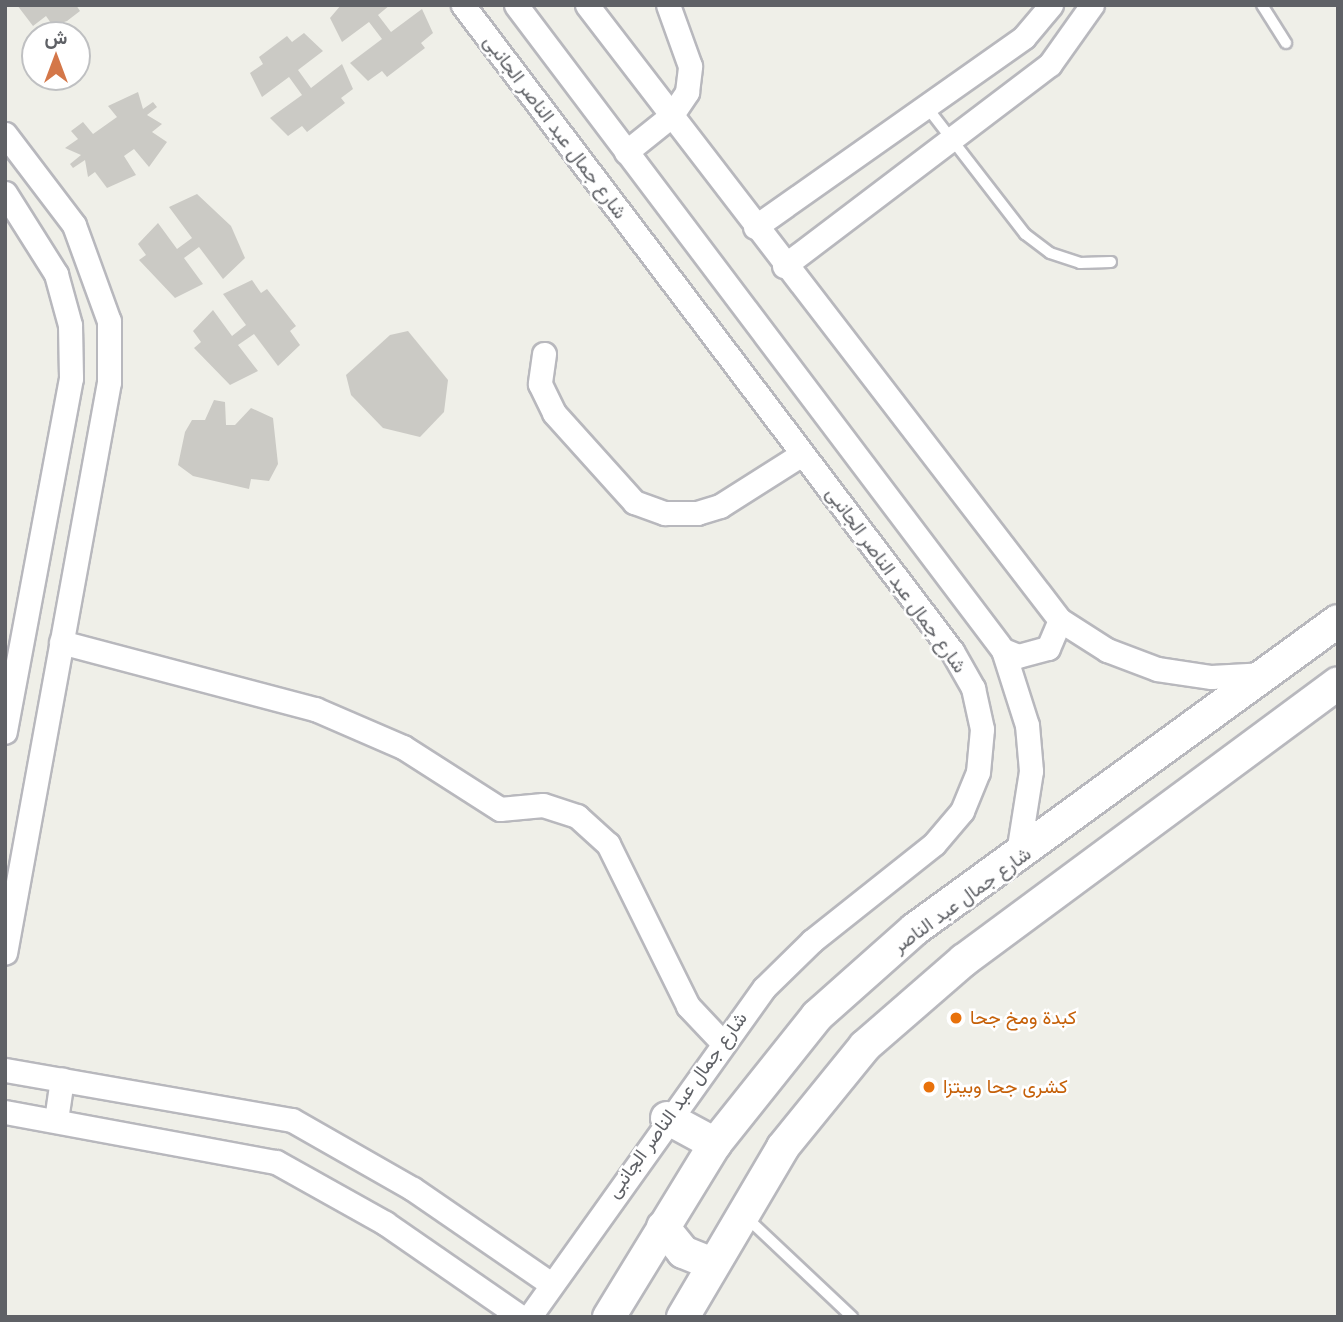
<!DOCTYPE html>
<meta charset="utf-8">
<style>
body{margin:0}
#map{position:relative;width:1343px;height:1322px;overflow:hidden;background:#efefe8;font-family:"PT Sans",Vazirmatn,sans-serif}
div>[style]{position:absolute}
.building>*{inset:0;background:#cbcac5}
.roads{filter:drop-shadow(2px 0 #b8b8bd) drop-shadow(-2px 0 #b8b8bd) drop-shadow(0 2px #b8b8bd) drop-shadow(0 -2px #b8b8bd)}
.service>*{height:10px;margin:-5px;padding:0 5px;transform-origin:5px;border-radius:5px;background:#fff}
.minor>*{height:23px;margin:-11.5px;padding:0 11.5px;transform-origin:11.5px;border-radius:11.5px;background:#fff}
.secondary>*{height:32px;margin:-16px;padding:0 16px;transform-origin:16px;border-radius:16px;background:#fff}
.dots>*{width:19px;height:19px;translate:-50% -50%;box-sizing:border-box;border:4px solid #fff;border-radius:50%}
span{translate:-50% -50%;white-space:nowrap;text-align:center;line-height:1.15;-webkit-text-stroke:5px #fff;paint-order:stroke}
.street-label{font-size:19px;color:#5f6166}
.food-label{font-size:19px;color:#c56008}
.left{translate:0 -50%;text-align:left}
.frame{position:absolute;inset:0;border:7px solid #5f6166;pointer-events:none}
.north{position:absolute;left:21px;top:21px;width:70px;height:70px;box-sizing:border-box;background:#fff;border:2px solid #bfc0c2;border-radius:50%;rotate:0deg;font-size:19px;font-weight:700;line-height:28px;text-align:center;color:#5f6166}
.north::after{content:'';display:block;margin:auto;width:24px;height:32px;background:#d47749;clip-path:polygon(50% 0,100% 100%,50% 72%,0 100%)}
</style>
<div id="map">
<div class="building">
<i style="clip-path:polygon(17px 5px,76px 5px,80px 11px,67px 21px,53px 26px,46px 16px,33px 26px)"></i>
<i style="clip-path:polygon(341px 5px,390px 5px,378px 15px,391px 32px,422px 9px,433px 33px,421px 43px,425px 48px,387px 77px,382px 71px,368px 81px,350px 63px,382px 39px,369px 22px,342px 42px,330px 18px)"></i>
<i style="clip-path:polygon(304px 33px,323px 51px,298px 70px,311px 88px,342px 64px,353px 89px,341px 98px,345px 103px,307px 132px,302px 126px,288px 136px,270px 118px,302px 95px,289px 77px,262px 97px,250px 73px,263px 64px,259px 57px,287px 36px,292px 42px)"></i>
<i style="clip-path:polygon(138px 92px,143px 109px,153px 102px,157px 107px,147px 115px,162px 124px,152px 132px,167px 142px,149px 167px,134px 149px,124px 156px,136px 175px,107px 188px,95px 172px,88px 177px,85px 160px,73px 168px,70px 164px,81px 155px,65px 148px,78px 139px,71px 131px,83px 122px,93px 134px,117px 117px,108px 106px)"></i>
<i style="clip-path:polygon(197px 194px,231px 226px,245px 258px,223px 279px,199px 247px,184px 258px,203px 284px,175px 298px,139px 260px,146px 255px,138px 244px,158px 223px,177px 249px,192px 238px,169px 207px)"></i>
<i style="clip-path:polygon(252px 280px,261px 293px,267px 289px,296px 326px,290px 331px,300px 345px,278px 366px,254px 334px,238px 345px,258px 371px,230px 385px,194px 348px,201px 342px,193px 331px,213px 310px,232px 336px,246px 325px,223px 294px)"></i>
<i style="clip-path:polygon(408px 331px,448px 380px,444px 412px,420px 437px,383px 428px,351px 395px,346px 375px,390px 335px)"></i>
<i style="clip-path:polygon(214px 400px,225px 402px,226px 425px,235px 425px,251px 408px,273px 418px,278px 464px,269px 481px,251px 479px,249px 489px,193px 476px,178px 465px,185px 432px,192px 420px,205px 420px)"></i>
</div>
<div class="roads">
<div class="service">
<i style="left:1262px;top:5px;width:45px;rotate:57.7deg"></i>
<i style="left:926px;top:106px;width:162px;rotate:52.3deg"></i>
<i style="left:1025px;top:234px;width:31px;rotate:37deg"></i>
<i style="left:1050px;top:253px;width:32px;rotate:18deg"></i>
<i style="left:1080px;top:263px;width:31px;rotate:-2deg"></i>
<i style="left:745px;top:1216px;width:147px;rotate:43.3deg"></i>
</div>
<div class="minor">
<i style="left:463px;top:5px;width:810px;rotate:52.88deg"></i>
<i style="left:952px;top:651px;width:43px;rotate:60.4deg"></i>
<i style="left:973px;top:688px;width:42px;rotate:77.6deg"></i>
<i style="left:982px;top:729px;width:43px;rotate:95.3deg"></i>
<i style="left:978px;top:772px;width:42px;rotate:112.3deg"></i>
<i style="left:962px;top:811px;width:43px;rotate:130.3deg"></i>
<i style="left:934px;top:844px;width:156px;rotate:141.5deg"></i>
<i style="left:812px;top:941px;width:67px;rotate:135.6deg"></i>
<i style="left:764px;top:988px;width:404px;rotate:125.5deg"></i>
<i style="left:516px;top:5px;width:808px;rotate:52.95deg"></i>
<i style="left:1003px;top:650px;width:79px;rotate:72.3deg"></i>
<i style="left:1027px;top:725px;width:46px;rotate:85deg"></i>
<i style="left:1031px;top:771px;width:89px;rotate:99deg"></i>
<i style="left:587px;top:5px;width:776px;rotate:52.44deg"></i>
<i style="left:1060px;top:620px;width:56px;rotate:32.6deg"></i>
<i style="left:1107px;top:650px;width:53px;rotate:20.8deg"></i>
<i style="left:1157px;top:669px;width:55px;rotate:8.4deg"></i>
<i style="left:1211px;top:677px;width:55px;rotate:-3.1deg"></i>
<i style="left:5px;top:134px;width:114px;rotate:52.8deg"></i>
<i style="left:74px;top:225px;width:102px;rotate:70deg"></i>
<i style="left:109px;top:321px;width:61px;rotate:90deg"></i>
<i style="left:109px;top:382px;width:580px;rotate:100.32deg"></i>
<i style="left:626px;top:152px;width:58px;rotate:-38.7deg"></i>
<i style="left:671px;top:116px;width:29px;rotate:-56deg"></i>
<i style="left:687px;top:92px;width:26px;rotate:-83deg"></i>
<i style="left:690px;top:66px;width:65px;rotate:-109.8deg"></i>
<i style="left:5px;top:193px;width:96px;rotate:57.8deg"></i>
<i style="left:56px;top:274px;width:53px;rotate:74.6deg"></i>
<i style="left:70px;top:325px;width:53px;rotate:88.9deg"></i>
<i style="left:71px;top:378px;width:360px;rotate:100.6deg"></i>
<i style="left:755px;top:227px;width:329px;rotate:-35.2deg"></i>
<i style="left:1024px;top:37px;width:42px;rotate:-49.8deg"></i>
<i style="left:784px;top:266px;width:334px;rotate:-37.2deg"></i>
<i style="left:1050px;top:64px;width:72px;rotate:-54.6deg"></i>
<i style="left:544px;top:354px;width:30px;rotate:98deg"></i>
<i style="left:540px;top:384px;width:32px;rotate:64deg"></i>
<i style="left:554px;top:413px;width:120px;rotate:48deg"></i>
<i style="left:634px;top:502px;width:33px;rotate:20deg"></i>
<i style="left:665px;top:513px;width:32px"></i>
<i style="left:697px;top:513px;width:24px;rotate:-17deg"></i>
<i style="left:720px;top:506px;width:97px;rotate:-32.4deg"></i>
<i style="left:61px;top:642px;width:263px;rotate:14.8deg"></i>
<i style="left:315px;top:709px;width:96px;rotate:23.4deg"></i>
<i style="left:403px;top:747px;width:115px;rotate:32.6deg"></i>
<i style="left:500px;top:809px;width:43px;rotate:-5.3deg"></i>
<i style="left:543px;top:805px;width:36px;rotate:18deg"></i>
<i style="left:577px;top:816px;width:42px;rotate:42.1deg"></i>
<i style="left:608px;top:844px;width:181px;rotate:63.7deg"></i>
<i style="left:688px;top:1006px;width:48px;rotate:46.7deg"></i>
<i style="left:1003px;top:650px;width:16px;rotate:22deg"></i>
<i style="left:1018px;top:656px;width:31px;rotate:-15deg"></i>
<i style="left:1048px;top:648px;width:30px;rotate:-67deg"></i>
<i style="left:5px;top:1070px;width:291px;rotate:9.9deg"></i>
<i style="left:292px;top:1120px;width:139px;rotate:29.7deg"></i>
<i style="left:413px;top:1189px;width:168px;rotate:34.5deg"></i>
<i style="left:5px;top:1112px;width:276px;rotate:10.5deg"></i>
<i style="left:276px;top:1162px;width:125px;rotate:29.2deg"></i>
<i style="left:385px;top:1223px;width:165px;rotate:34.7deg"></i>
<i style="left:56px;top:1120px;width:41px;rotate:-81.7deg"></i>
</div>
<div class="secondary">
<i style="left:667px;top:1118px;width:55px;rotate:28.4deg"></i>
<i style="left:663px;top:1227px;width:32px;rotate:51deg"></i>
<i style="left:683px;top:1252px;width:32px;rotate:22deg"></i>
<i style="left:609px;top:1317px;width:203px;rotate:-58.5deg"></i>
<i style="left:715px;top:1144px;width:164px;rotate:-51.4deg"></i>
<i style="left:817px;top:1016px;width:131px;rotate:-41.6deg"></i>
<i style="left:915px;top:929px;width:523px;rotate:-36.06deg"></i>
<i style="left:683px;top:1317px;width:197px;rotate:-59.5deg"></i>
<i style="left:783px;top:1147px;width:130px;rotate:-50.9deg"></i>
<i style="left:865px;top:1046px;width:131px;rotate:-41deg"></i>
<i style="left:964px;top:960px;width:465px;rotate:-36.5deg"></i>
</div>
</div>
<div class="dots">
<i style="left:956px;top:1018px;background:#e8710a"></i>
<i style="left:929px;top:1087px;background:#e8710a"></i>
</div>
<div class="street-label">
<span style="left:555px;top:127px;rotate:53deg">شارع جمال عبد الناصر الجانبى</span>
<span style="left:896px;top:580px;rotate:54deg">شارع جمال عبد الناصر الجانبى</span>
<span style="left:962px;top:900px;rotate:-36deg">شارع جمال عبد الناصر</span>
<span style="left:677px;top:1105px;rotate:-54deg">شارع جمال عبد الناصر الجانبى</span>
</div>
<div class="food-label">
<span class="left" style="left:970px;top:1018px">كبدة ومخ جحا</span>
<span class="left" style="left:943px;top:1087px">كشرى جحا وبيتزا</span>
</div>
<div class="frame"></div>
<div class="north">ش</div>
</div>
